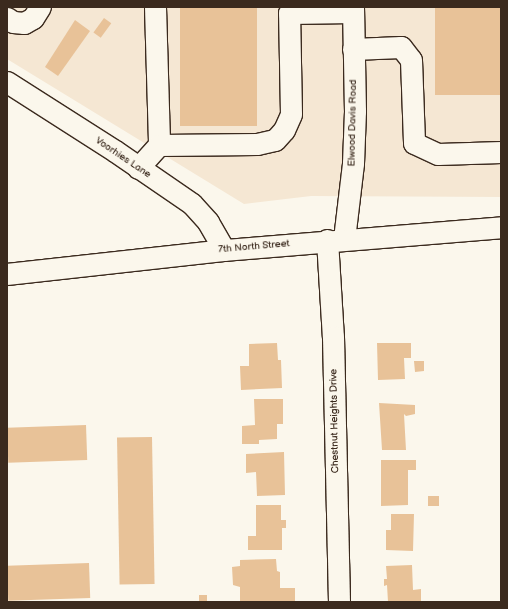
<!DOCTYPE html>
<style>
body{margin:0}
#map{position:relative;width:508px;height:609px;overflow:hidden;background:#fbf7ec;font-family:"Balsamiq Sans",sans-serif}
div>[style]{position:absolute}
.built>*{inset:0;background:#f5e7d3}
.building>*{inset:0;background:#e8c298;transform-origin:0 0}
.roads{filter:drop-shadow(1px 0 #3b2a1e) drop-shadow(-1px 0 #3b2a1e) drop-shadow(0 1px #3b2a1e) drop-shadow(0 -1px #3b2a1e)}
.minor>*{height:21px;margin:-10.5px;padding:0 10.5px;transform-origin:10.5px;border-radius:10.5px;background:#fbf7ec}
span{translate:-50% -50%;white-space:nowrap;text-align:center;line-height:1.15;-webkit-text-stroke:3px #fbf7ec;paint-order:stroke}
.street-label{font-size:10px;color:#3b2a1e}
.frame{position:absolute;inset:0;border:8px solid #3b2a1e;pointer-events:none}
</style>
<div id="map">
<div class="built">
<i style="clip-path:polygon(7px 7px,501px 7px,501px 197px,311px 196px,244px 204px,7px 59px)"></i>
</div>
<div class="building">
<i style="left:180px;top:7px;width:77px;height:119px"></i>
<i style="left:435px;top:7px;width:66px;height:88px"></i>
<i style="left:104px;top:18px;width:9px;height:18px;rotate:36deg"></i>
<i style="clip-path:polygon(75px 20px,90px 31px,58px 76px,45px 67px)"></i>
<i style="clip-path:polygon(277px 343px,278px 360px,281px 360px,282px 388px,241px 390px,240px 366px,249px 366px,249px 344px)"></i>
<i style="clip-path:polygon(377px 343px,411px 343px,411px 358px,404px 358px,405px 379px,378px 380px)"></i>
<i style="clip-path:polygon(414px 361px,424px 361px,424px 371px,415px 372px)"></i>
<i style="clip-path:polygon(254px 399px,283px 399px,283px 424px,277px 424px,277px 439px,259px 440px,259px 444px,242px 444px,242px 426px,255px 425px)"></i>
<i style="clip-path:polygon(379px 403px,415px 405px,415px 414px,406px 416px,404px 414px,406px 450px,382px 450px)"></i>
<i style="left:86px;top:425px;width:35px;height:79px;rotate:88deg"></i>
<i style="left:152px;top:437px;width:147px;height:35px;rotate:89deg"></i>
<i style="clip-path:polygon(284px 452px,285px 495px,257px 496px,256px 472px,246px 473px,246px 454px)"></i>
<i style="clip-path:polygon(381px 460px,416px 460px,416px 470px,408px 470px,408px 505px,381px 506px)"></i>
<i style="left:428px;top:496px;width:11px;height:10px"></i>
<i style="clip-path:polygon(256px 505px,281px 505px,281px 520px,286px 520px,286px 528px,282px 528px,282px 550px,248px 550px,248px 536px,256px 536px)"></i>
<i style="clip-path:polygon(391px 514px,414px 514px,413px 551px,386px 550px,386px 530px,391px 530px)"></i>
<i style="clip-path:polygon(276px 559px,277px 571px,280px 572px,280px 588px,295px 588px,295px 602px,240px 602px,240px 587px,233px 585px,232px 567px,240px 566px,240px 560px)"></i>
<i style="left:89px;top:563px;width:35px;height:82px;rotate:88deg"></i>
<i style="clip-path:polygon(412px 565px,413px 590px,421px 589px,421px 602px,388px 602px,387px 585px,384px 586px,384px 579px,387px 579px,386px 566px)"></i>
<i style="left:199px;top:595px;width:8px;height:7px"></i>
</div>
<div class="roads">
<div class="minor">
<i style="left:155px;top:7px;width:138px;rotate:88.3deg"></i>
<i style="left:7px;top:18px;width:7px;rotate:34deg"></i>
<i style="left:13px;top:22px;width:11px;rotate:5deg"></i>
<i style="left:24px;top:23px;width:10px;rotate:-29deg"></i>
<i style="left:33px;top:18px;width:13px;rotate:-58deg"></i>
<i style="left:353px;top:49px;width:48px;rotate:-2.4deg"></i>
<i style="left:401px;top:47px;width:16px;rotate:52deg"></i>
<i style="left:411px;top:60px;width:83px;rotate:87.9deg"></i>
<i style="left:414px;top:143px;width:26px;rotate:25deg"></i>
<i style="left:438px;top:154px;width:63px;rotate:-1.8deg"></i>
<i style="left:7px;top:82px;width:128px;rotate:32.6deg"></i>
<i style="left:115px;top:151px;width:93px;rotate:34.5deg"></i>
<i style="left:192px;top:204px;width:24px;rotate:48deg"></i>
<i style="left:208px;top:222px;width:32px;rotate:60deg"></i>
<i style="left:138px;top:168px;width:31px;rotate:-48deg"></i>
<i style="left:159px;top:145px;width:98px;rotate:-0.6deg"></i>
<i style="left:257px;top:144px;width:18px;rotate:-13deg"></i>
<i style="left:275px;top:140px;width:13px;rotate:-48deg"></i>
<i style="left:284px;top:130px;width:17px;rotate:-66deg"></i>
<i style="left:291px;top:114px;width:101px;rotate:-91.1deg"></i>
<i style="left:289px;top:13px;width:64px;rotate:-0.9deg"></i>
<i style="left:344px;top:239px;width:77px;rotate:-83.2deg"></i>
<i style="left:353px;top:163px;width:52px;rotate:-87.8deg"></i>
<i style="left:355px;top:111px;width:104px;rotate:-91.1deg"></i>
<i style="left:327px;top:240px;width:97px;rotate:86.5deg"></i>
<i style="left:333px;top:337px;width:265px;rotate:88.7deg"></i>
<i style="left:7px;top:274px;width:218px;rotate:-6.3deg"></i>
<i style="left:224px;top:250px;width:278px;rotate:-4.7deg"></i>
</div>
</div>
<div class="street-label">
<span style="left:353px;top:123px;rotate:-89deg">Elwood Davis Road</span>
<span style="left:123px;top:158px;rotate:34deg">Voorhies Lane</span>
<span style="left:254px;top:247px;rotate:-5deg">7th North Street</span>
<span style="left:335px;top:421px;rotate:-91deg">Chestnut Heights Drive</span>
</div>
<div class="frame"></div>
</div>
